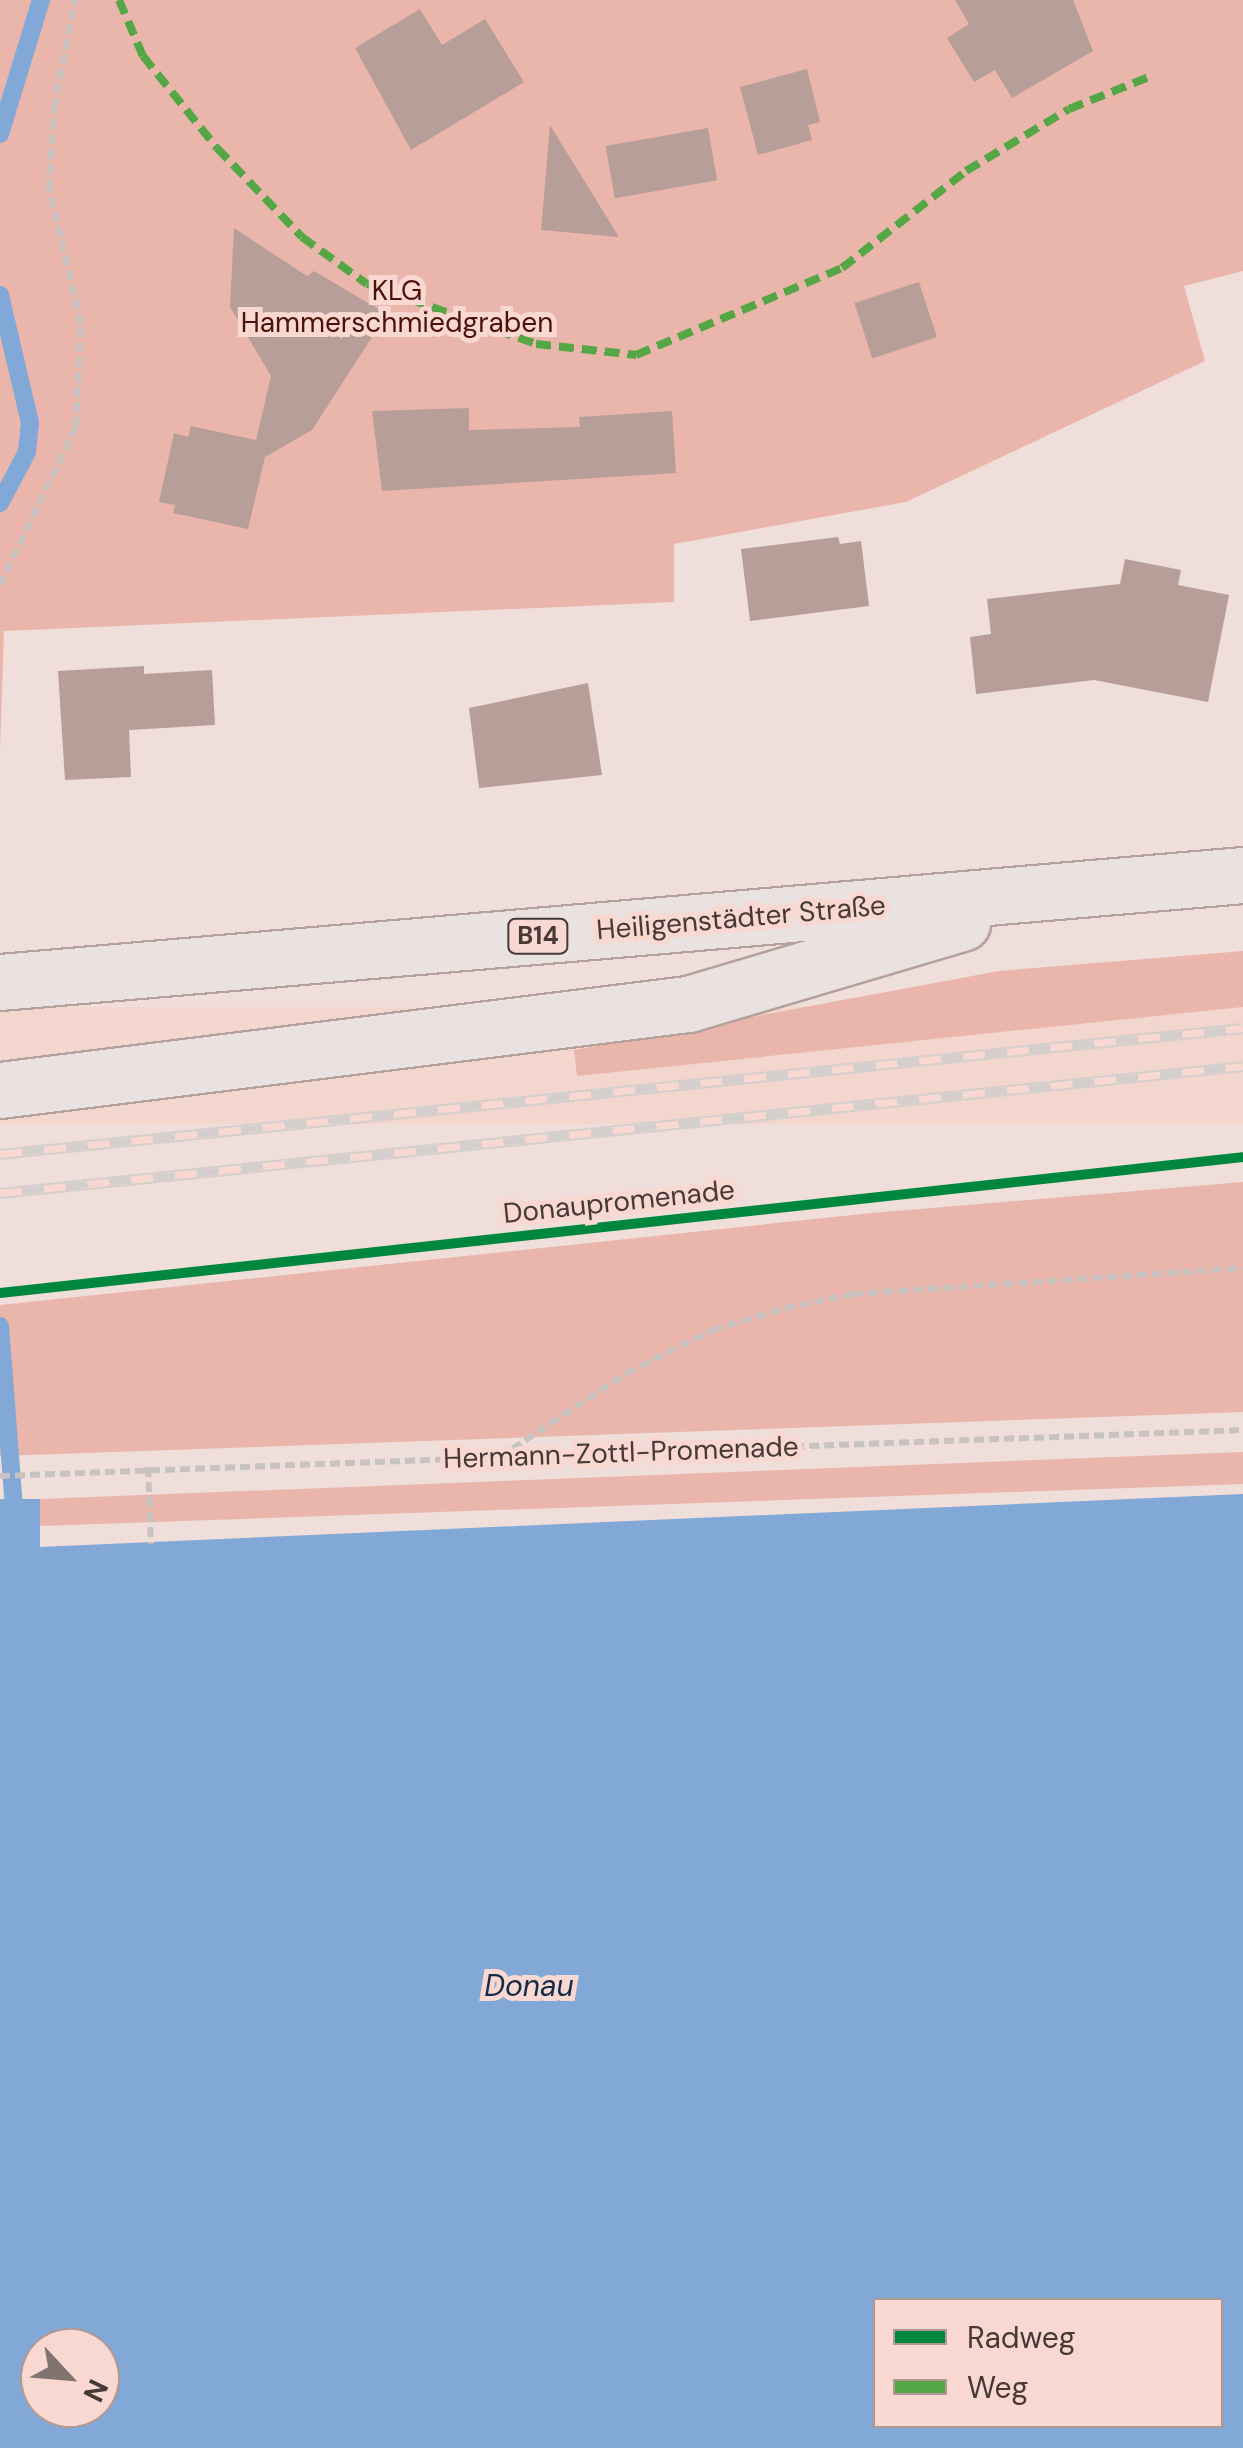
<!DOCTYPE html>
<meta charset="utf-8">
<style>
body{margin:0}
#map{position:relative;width:1243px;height:2448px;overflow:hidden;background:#efdeda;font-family:"DM Sans",sans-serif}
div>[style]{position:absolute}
.built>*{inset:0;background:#f3d6ce;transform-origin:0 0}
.green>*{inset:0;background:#eab6ab}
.water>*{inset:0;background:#81a8d6}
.stream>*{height:18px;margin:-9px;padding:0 9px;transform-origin:9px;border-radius:9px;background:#81a8d6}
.building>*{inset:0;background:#b79e99;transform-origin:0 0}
.path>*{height:6px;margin-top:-3px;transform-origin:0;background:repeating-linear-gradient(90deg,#c8c2c1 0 10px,transparent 0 15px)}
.roads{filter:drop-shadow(2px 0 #b4a09c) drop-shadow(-2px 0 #b4a09c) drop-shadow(0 2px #b4a09c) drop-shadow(0 -2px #b4a09c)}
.primary>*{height:55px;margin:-27.5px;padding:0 27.5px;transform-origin:27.5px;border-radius:27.5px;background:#eae2e0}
.rail>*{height:11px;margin-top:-5.5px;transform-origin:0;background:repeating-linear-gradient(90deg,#f8d8d1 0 22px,#d4cfcd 0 44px);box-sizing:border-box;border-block:2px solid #d4cfcd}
.quiet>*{height:8px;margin-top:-4px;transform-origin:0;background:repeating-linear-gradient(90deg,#55a645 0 15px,transparent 0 23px)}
.cycleway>*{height:10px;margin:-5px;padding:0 5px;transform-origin:5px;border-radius:5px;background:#00873e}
span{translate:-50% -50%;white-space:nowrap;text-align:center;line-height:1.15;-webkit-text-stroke:10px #f8d8d1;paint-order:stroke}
.shield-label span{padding:2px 8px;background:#f8d8d1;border:2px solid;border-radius:8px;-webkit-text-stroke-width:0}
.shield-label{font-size:25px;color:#463937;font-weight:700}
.park-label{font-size:28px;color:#4c1207}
.street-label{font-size:28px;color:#463937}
.water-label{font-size:30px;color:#122c48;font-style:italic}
.legend{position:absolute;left:873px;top:2298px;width:350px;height:130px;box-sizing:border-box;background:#f8d8d1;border:2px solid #b19893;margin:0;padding:12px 18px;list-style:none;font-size:30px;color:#463937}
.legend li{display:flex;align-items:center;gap:20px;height:50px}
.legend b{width:50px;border:2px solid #b19893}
.north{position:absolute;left:20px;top:2328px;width:100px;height:100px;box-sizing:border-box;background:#f8d8d1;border:2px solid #b19893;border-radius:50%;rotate:116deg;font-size:28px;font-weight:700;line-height:40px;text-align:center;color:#463937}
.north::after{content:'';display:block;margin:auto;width:35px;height:45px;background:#817370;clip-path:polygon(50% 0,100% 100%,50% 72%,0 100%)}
</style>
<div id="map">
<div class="built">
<i style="left:1243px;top:1007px;width:117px;height:1250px;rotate:90deg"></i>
</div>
<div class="green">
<i style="clip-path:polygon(0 0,1243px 0,1243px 271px,1184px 286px,1205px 361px,906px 502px,674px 544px,674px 602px,4px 631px,0 751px)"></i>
<i style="clip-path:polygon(1243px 951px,1243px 1007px,577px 1076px,574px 1050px,999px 971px)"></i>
<i style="clip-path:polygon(1243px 1182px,1243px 1412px,0 1456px,0 1305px,872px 1213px)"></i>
<i style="clip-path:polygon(1243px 1452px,1243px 1484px,40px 1526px,40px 1499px)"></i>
</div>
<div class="water">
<i style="clip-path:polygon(evenodd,1243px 1494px,1243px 2448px,0 2448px,0 1499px,40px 1499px,40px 1547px,1243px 1494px,876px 2300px,1220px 2300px,1220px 2426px,876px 2426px,876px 2300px,1243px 1494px,40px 2348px,100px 2348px,100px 2408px,40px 2408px,40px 2348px)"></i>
</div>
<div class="stream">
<i style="left:0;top:134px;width:140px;rotate:-73deg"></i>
<i style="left:0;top:295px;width:131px;rotate:76.8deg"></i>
<i style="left:30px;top:423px;width:29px;rotate:96deg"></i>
<i style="left:27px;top:452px;width:58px;rotate:117.9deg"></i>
<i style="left:0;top:1326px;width:195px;rotate:85.6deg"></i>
</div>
<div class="building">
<i style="clip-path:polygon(955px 0,1073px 0,1093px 51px,1012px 98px,995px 70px,974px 82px,947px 38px,969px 24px)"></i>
<i style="clip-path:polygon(420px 9px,442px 45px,485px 19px,524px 82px,411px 150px,355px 48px)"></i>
<i style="clip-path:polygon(807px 69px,820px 122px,808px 125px,812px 140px,758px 155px,740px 87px)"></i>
<i style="clip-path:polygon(550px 125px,619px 237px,541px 230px)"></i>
<i style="left:708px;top:128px;width:53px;height:104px;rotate:80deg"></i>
<i style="clip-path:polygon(234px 228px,307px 276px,314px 271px,387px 314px,312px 430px,265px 457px,248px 529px,173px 513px,175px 505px,159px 502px,174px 433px,188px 437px,191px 426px,256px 440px,271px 376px,230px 307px)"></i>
<i style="left:919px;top:282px;width:58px;height:68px;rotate:72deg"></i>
<i style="clip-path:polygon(469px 408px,469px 430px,580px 427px,579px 417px,672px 411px,676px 473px,382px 491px,372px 411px)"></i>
<i style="clip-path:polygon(838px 537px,840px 544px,861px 541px,869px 606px,750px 621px,741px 549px)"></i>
<i style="clip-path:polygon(1125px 559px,1181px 570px,1178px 585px,1229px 595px,1208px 702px,1094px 680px,976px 694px,970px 637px,991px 634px,987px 599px,1120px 584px)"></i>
<i style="clip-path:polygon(144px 666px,144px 674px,212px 670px,215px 725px,129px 730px,131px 777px,65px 780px,58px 671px)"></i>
<i style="clip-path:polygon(588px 683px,602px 775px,479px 788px,469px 708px)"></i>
</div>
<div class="path">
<i style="left:0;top:585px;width:175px;rotate:-64.3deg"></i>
<i style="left:76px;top:427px;width:103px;rotate:-87.2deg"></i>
<i style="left:81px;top:324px;width:139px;rotate:-103.3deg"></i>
<i style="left:49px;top:189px;width:81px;rotate:-86.5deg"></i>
<i style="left:54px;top:108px;width:110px;rotate:-79deg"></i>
<i style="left:500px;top:1457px;width:152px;rotate:-33.5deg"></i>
<i style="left:627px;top:1373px;width:96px;rotate:-26.6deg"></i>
<i style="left:713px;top:1330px;width:75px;rotate:-17deg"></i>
<i style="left:785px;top:1308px;width:69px;rotate:-11.6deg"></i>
<i style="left:853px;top:1294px;width:391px;rotate:-3.8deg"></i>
<i style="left:148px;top:1467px;width:77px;rotate:87.8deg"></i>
<i style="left:0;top:1476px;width:1244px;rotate:-2.12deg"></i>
</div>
<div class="roads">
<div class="primary">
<i style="left:0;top:982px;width:1248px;rotate:-4.92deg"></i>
<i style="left:0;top:1090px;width:693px;rotate:-7.13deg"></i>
<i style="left:688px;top:1004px;width:286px;rotate:-16.5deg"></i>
</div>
</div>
<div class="rail">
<i style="left:0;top:1154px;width:1249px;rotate:-5.79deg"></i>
<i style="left:0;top:1193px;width:1249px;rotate:-5.83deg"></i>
</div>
<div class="quiet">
<i style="left:119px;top:0;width:61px;rotate:66.8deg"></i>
<i style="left:143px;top:56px;width:118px;rotate:51.2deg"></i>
<i style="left:217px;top:148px;width:123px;rotate:46.3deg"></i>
<i style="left:302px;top:237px;width:80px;rotate:35.9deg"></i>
<i style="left:367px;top:284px;width:179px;rotate:19.5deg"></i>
<i style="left:536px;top:344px;width:101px;rotate:6.3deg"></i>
<i style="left:636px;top:355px;width:224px;rotate:-22.9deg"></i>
<i style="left:842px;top:268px;width:157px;rotate:-38deg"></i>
<i style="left:966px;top:171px;width:120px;rotate:-31deg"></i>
<i style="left:1069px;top:109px;width:88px;rotate:-21.9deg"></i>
</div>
<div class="cycleway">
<i style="left:0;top:1293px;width:1250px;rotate:-6.24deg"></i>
</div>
<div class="shield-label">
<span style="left:538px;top:936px">B14</span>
</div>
<div class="park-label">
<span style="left:397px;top:307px">KLG<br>Hammerschmiedgraben</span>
</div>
<div class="street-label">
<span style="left:741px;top:918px;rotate:-5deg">Heiligenstädter Straße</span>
<span style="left:619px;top:1202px;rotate:-6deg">Donaupromenade</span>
<span style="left:621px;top:1453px;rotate:-2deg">Hermann-Zottl-Promenade</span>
</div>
<div class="water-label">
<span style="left:529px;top:1986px">Donau</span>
</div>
<ul class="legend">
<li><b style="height:12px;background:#00873e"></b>Radweg</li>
<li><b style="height:12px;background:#55a645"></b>Weg</li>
</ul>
<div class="north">N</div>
</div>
